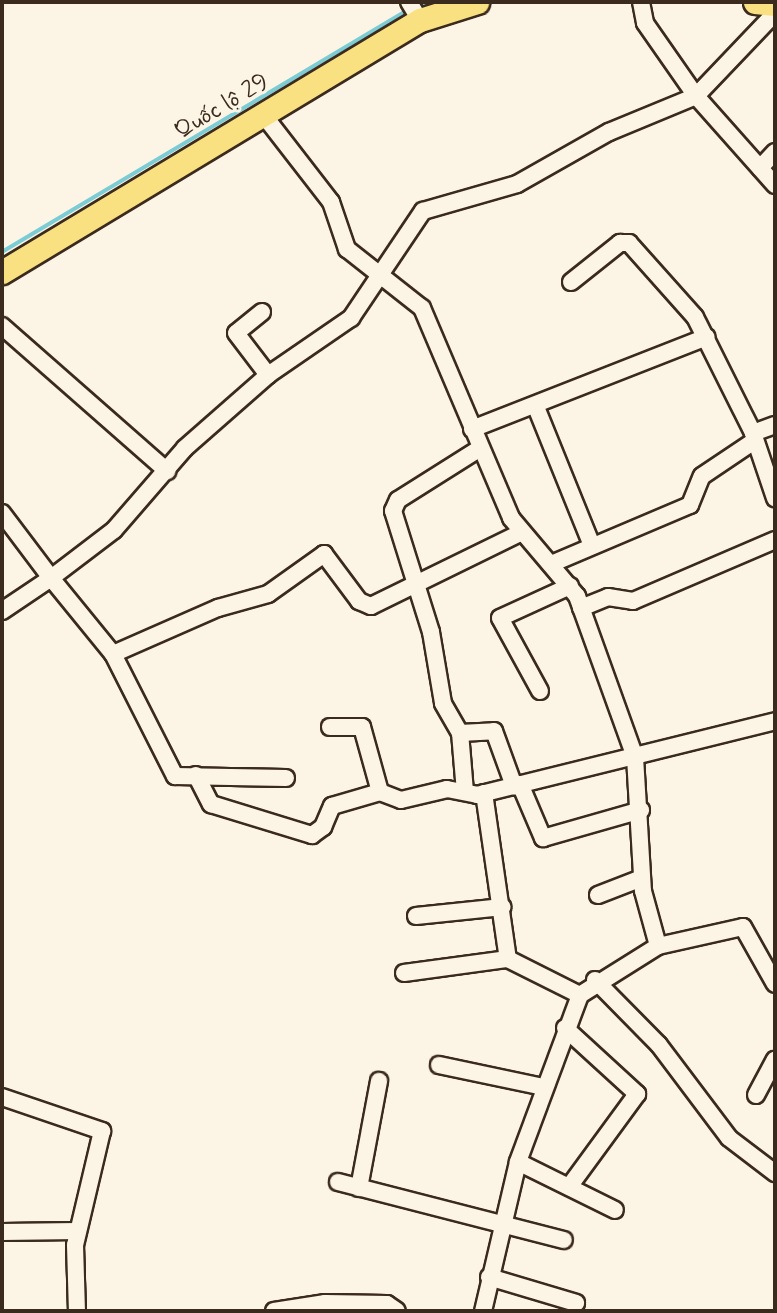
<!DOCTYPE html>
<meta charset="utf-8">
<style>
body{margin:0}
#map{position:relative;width:777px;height:1313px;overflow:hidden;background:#fcf5e5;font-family:Mynerve,sans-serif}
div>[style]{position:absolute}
.stream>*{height:3.5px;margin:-1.75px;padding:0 1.75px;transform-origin:1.75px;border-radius:1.75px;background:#7cccd5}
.roads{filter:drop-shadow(2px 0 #3b2a1e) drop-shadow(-2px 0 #3b2a1e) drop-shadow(0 2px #3b2a1e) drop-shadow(0 -2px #3b2a1e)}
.minor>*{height:16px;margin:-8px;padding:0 8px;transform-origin:8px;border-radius:8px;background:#fcf5e5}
.highway>*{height:23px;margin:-11.5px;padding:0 11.5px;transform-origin:11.5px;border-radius:11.5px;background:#f9e181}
span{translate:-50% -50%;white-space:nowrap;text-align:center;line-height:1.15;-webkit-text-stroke:6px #fcf5e5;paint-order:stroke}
.street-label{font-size:24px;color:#3b2a1e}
.frame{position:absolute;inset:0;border:4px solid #3b2a1e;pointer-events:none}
</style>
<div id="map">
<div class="stream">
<i style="left:418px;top:7px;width:11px;rotate:-27deg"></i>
<i style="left:2px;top:252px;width:471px;rotate:-30.8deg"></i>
</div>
<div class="roads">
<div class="minor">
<i style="left:409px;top:2px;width:21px;rotate:59deg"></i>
<i style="left:641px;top:2px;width:21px;rotate:79deg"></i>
<i style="left:645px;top:23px;width:89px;rotate:55.1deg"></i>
<i style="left:696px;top:96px;width:119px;rotate:48.4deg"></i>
<i style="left:262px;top:113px;width:113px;rotate:52.2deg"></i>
<i style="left:331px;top:202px;width:50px;rotate:71.2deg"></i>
<i style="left:347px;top:249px;width:95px;rotate:38.2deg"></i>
<i style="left:422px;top:308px;width:228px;rotate:67deg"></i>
<i style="left:511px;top:518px;width:102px;rotate:49.8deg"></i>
<i style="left:577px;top:596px;width:171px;rotate:70.2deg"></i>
<i style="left:635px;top:757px;width:134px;rotate:86.6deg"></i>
<i style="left:643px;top:891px;width:57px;rotate:74.7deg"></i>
<i style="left:658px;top:946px;width:92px;rotate:147.9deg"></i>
<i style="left:580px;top:995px;width:178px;rotate:110.4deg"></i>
<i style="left:518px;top:1162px;width:153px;rotate:103.2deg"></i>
<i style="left:760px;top:168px;width:22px;rotate:-47deg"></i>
<i style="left:571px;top:282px;width:63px;rotate:-38.5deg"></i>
<i style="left:620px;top:243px;width:9px"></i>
<i style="left:629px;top:243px;width:99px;rotate:48.3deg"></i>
<i style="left:695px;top:317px;width:130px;rotate:63.4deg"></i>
<i style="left:753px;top:433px;width:69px;rotate:71.3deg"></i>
<i style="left:262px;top:312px;width:33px;rotate:141deg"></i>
<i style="left:236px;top:333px;width:53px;rotate:52.7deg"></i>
<i style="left:2px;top:326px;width:220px;rotate:41.3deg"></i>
<i style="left:536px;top:407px;width:147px;rotate:68deg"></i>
<i style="left:472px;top:429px;width:252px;rotate:-21.4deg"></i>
<i style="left:753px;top:433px;width:23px;rotate:-20deg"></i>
<i style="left:2px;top:513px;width:81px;rotate:53deg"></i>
<i style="left:51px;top:578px;width:79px;rotate:-37.3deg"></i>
<i style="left:114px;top:530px;width:108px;rotate:-49.1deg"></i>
<i style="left:185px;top:448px;width:111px;rotate:-41.3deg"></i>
<i style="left:268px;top:375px;width:101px;rotate:-34.5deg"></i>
<i style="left:351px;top:318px;width:129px;rotate:-56.1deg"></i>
<i style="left:423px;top:211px;width:98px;rotate:-16deg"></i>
<i style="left:517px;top:184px;width:106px;rotate:-29.5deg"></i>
<i style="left:609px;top:132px;width:94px;rotate:-22.5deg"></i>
<i style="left:696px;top:96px;width:115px;rotate:-46.4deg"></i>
<i style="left:551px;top:564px;width:151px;rotate:-23deg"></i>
<i style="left:690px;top:505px;width:31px;rotate:-68deg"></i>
<i style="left:702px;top:476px;width:63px;rotate:-33.9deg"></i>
<i style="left:581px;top:608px;width:29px;rotate:-22deg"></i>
<i style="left:608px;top:597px;width:25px;rotate:9deg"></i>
<i style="left:633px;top:601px;width:155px;rotate:-23.2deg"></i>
<i style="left:2px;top:611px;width:59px;rotate:-34deg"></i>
<i style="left:51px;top:578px;width:98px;rotate:50.8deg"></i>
<i style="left:113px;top:654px;width:137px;rotate:63.1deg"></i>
<i style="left:175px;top:776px;width:111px;rotate:1deg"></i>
<i style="left:113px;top:654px;width:115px;rotate:-23.7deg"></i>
<i style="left:218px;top:608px;width:52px;rotate:-15.6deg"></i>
<i style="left:268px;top:594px;width:69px;rotate:-35.5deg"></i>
<i style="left:324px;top:554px;width:59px;rotate:53.3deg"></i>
<i style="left:359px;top:601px;width:13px;rotate:23deg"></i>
<i style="left:371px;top:606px;width:168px;rotate:-26.1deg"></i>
<i style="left:540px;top:691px;width:83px;rotate:-118.7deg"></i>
<i style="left:500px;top:618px;width:77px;rotate:-24.6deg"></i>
<i style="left:330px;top:727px;width:32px"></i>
<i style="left:362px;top:727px;width:67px;rotate:74.5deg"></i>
<i style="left:460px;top:733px;width:34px;rotate:-3deg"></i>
<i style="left:494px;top:731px;width:59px;rotate:70deg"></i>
<i style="left:196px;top:775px;width:33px;rotate:63deg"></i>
<i style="left:211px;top:804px;width:106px;rotate:17.1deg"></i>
<i style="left:312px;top:835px;width:14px;rotate:-36deg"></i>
<i style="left:323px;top:827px;width:23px;rotate:-67deg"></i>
<i style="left:332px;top:806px;width:50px;rotate:-16.3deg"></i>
<i style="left:380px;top:792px;width:22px;rotate:21deg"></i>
<i style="left:401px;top:800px;width:47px;rotate:-13.4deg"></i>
<i style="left:447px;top:789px;width:31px;rotate:11deg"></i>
<i style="left:477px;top:795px;width:307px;rotate:-13.9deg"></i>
<i style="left:520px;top:784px;width:59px;rotate:66.9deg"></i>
<i style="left:543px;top:838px;width:102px;rotate:-15.9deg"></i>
<i style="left:465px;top:792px;width:59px;rotate:-94.8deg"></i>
<i style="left:460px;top:733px;width:34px;rotate:-120deg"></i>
<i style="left:443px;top:703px;width:72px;rotate:-99.6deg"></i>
<i style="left:431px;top:632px;width:127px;rotate:-107.4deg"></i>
<i style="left:393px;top:511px;width:12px;rotate:-66deg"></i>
<i style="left:398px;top:500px;width:96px;rotate:-32.2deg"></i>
<i style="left:484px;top:793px;width:168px;rotate:81.8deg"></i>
<i style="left:598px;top:895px;width:47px;rotate:-21.1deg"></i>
<i style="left:416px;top:916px;width:87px;rotate:-5.9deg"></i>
<i style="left:658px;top:946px;width:87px;rotate:-12.6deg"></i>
<i style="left:743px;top:927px;width:65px;rotate:60.7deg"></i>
<i style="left:404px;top:973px;width:105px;rotate:-7.7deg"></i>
<i style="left:508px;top:959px;width:80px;rotate:26.6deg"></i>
<i style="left:595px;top:980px;width:91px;rotate:45.4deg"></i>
<i style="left:659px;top:1045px;width:116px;rotate:53deg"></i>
<i style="left:729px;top:1138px;width:58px;rotate:37.3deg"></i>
<i style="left:565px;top:1028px;width:98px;rotate:42.5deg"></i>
<i style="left:637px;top:1094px;width:115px;rotate:126.2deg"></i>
<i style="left:439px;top:1065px;width:106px;rotate:11.9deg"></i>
<i style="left:756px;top:1095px;width:40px;rotate:-62deg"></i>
<i style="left:2px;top:1097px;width:106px;rotate:18.8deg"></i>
<i style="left:102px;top:1131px;width:117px;rotate:103.3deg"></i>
<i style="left:75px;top:1245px;width:66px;rotate:88.3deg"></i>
<i style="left:518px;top:1162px;width:108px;rotate:26.3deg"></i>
<i style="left:338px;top:1182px;width:233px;rotate:14.4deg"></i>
<i style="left:359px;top:1188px;width:109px;rotate:-79.4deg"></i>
<i style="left:2px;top:1232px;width:76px;rotate:-0.8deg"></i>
<i style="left:489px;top:1277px;width:91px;rotate:16.6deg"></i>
<i style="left:274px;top:1311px;width:52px;rotate:-8.9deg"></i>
<i style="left:325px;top:1303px;width:62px;rotate:0.9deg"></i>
<i style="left:387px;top:1304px;width:12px;rotate:35deg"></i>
</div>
<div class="highway">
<i style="left:755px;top:2px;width:20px;rotate:6deg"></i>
<i style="left:2px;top:272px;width:488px;rotate:-31.1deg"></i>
<i style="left:420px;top:20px;width:60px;rotate:-17.5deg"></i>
</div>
</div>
<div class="street-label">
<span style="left:222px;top:107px;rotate:-31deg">Quốc lộ 29</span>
</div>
<div class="frame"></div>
</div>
